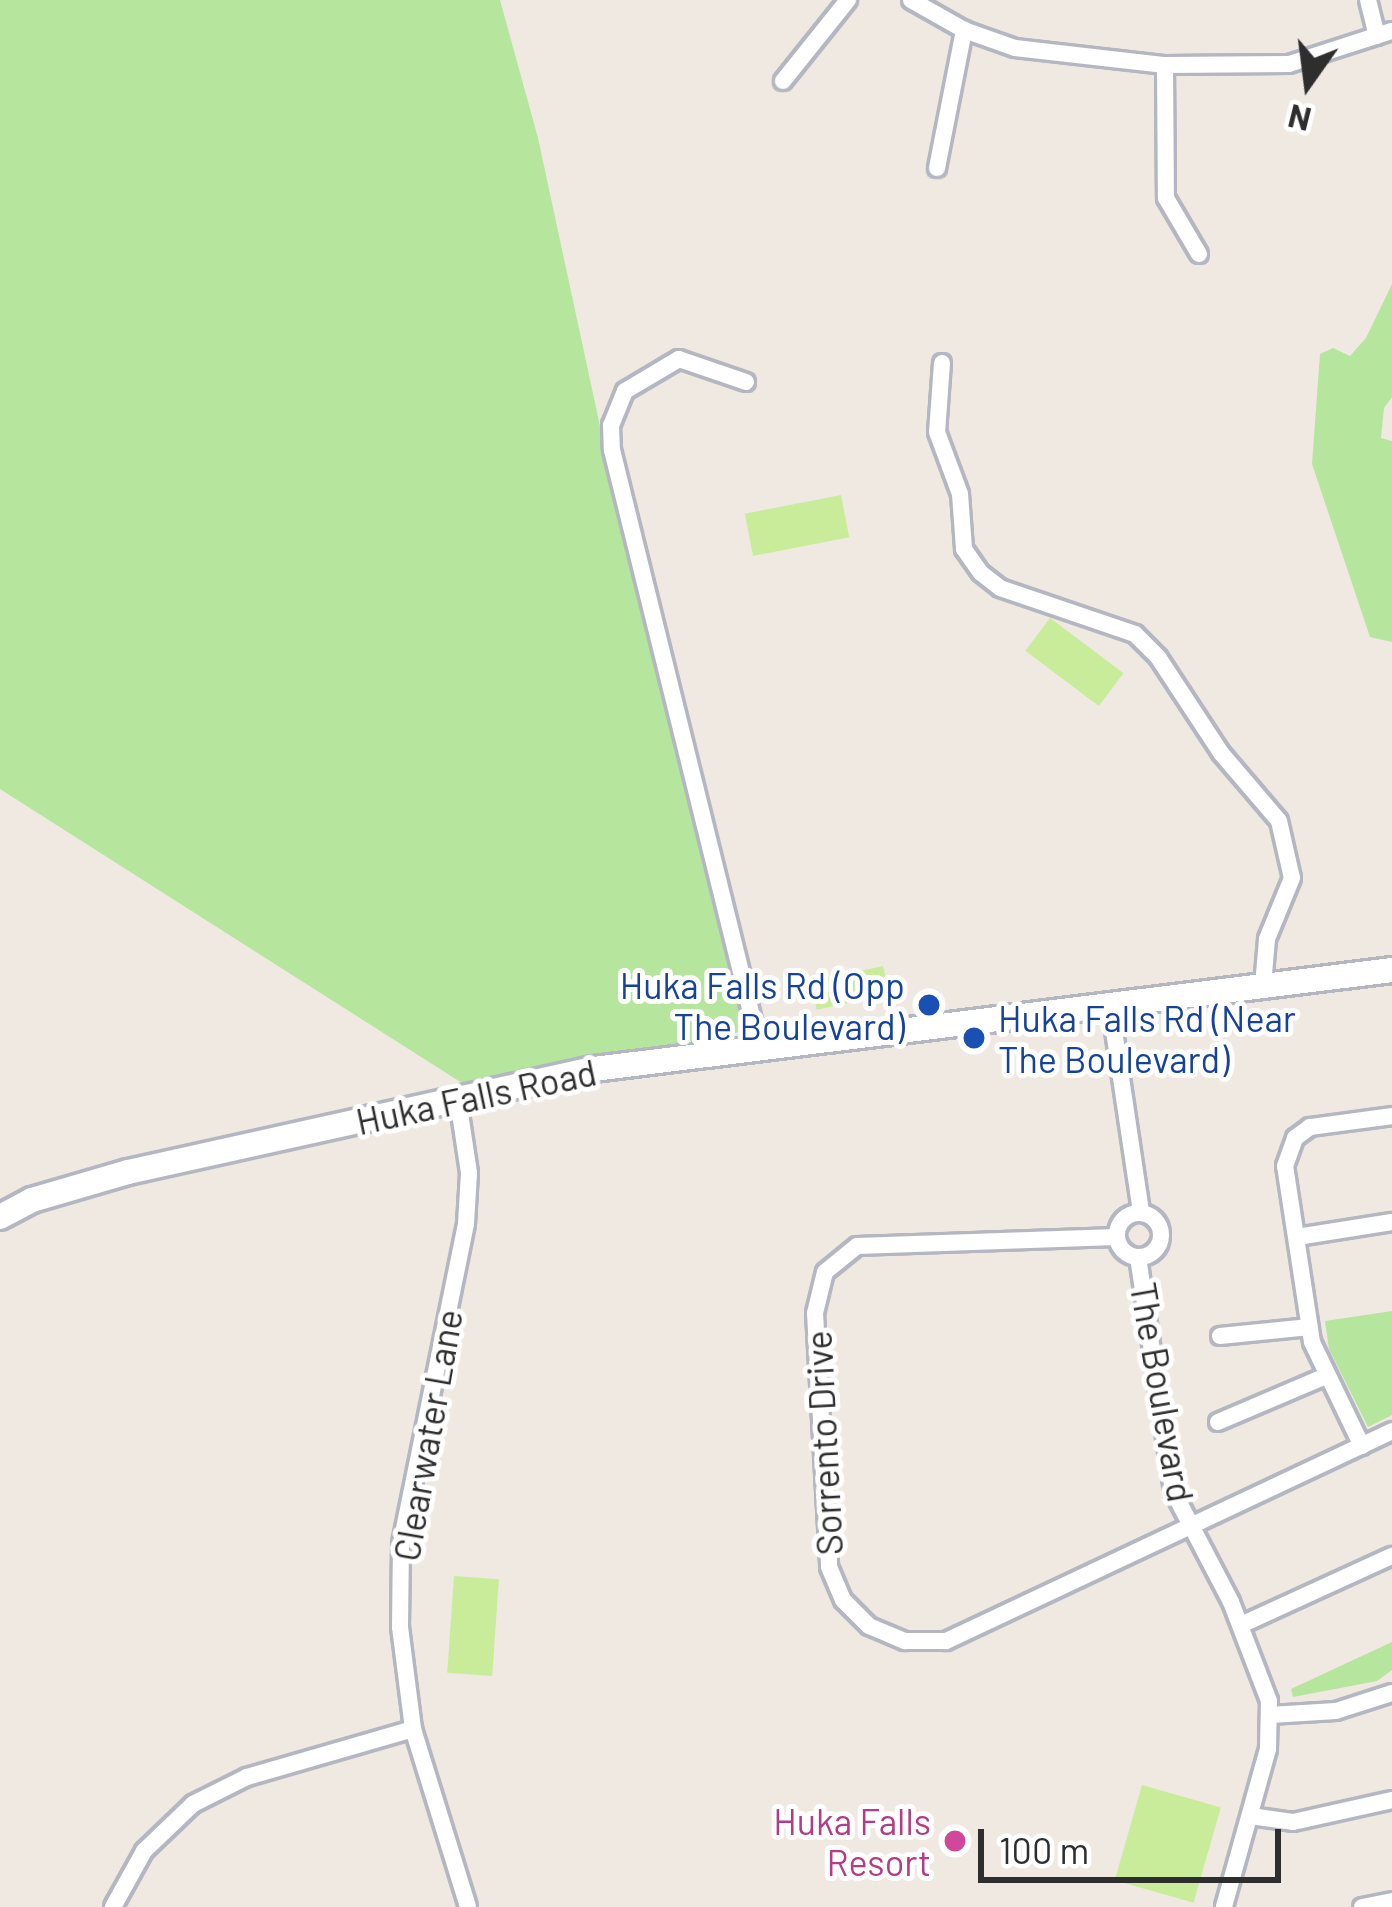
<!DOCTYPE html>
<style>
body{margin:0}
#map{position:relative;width:1392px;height:1907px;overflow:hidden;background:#efe9e1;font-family:Barlow,sans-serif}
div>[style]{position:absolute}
.green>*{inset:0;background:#b6e59e}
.pitch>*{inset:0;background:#c9ec9a;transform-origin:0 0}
.roads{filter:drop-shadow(3px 0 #b4b7c1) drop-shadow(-3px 0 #b4b7c1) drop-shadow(0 3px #b4b7c1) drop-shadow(0 -3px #b4b7c1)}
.street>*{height:16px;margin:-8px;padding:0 8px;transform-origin:8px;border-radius:8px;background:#fff}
.street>.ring{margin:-8px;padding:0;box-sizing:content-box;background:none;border:16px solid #fff;border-radius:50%}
.secondary>*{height:24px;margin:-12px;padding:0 12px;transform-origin:12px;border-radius:12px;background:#fff}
.dots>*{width:33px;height:33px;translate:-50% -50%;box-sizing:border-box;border:6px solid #fff;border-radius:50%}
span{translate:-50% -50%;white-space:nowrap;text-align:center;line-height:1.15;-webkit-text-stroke:10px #fff;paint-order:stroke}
.transit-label{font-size:36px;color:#164399}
.right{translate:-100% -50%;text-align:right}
.left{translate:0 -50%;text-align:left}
.street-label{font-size:36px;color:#2e2e2e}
.hotel-label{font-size:36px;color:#b23c85}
.north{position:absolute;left:1248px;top:24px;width:120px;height:120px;-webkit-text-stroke:9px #fff;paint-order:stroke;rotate:194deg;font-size:33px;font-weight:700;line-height:48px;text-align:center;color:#2e2e2e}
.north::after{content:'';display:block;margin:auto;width:42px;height:54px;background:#2e2e2e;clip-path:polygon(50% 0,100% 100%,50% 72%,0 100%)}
.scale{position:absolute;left:978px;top:1829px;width:303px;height:54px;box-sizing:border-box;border:6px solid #2e2e2e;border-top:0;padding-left:15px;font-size:36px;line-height:42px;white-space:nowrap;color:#2e2e2e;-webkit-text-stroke:9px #fff;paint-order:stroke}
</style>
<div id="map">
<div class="green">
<i style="clip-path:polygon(0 0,500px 0,538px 138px,626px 547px,745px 1031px,462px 1083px,0 789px)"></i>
<i style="clip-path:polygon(1392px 284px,1392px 397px,1384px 408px,1381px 438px,1392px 441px,1392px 642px,1370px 637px,1312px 464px,1320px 354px,1333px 348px,1350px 356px,1366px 338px)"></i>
<i style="clip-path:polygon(1392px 1311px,1392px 1415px,1368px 1427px,1329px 1349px,1325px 1321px)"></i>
<i style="clip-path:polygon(1392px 1642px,1392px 1670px,1377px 1681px,1293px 1697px,1291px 1689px)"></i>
</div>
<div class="pitch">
<i style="left:841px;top:495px;width:43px;height:98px;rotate:79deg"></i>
<i style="left:1050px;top:618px;width:92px;height:41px;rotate:37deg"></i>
<i style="left:883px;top:966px;width:29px;height:74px;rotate:78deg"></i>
<i style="left:454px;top:1576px;width:45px;height:97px;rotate:4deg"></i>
<i style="left:1142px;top:1785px;width:82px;height:99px;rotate:16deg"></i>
</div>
<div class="roads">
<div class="street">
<i style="left:911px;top:0;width:61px;rotate:29.5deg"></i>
<i style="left:964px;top:30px;width:54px;rotate:19.4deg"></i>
<i style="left:1015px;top:48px;width:151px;rotate:6.5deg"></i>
<i style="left:1165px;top:65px;width:124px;rotate:-0.5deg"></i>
<i style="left:1289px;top:64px;width:108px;rotate:-17.8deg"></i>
<i style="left:1368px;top:0;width:37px;rotate:76deg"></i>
<i style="left:1165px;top:65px;width:133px;rotate:89.6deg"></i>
<i style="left:1166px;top:198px;width:65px;rotate:59.5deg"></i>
<i style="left:783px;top:81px;width:104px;rotate:-51.3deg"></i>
<i style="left:937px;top:168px;width:141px;rotate:-78.9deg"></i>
<i style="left:942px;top:363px;width:69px;rotate:94.1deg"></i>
<i style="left:937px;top:432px;width:66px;rotate:69.6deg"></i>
<i style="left:960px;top:494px;width:55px;rotate:85.8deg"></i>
<i style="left:964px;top:549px;width:29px;rotate:55deg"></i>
<i style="left:981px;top:573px;width:24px;rotate:38deg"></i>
<i style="left:1000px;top:588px;width:143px;rotate:18.8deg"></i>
<i style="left:1135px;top:634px;width:33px;rotate:45deg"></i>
<i style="left:1158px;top:657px;width:115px;rotate:56.7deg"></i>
<i style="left:1221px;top:753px;width:89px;rotate:49.5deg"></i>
<i style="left:1279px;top:821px;width:58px;rotate:77.2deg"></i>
<i style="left:1292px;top:878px;width:66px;rotate:112.3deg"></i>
<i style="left:1267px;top:939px;width:47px;rotate:94.9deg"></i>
<i style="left:746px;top:382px;width:71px;rotate:-161.1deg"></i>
<i style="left:679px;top:359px;width:63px;rotate:149.3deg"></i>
<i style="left:625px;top:391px;width:37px;rotate:112deg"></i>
<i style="left:611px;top:425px;width:25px;rotate:88deg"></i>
<i style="left:612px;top:450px;width:617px;rotate:76.12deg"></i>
<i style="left:1110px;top:1004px;width:210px;rotate:81.5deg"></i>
<i style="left:458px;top:1100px;width:74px;rotate:81.4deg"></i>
<i style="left:469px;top:1173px;width:51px;rotate:93.4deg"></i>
<i style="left:466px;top:1224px;width:327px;rotate:101.5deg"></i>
<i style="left:401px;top:1544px;width:83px;rotate:90.7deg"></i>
<i style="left:400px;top:1627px;width:103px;rotate:82.7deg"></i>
<i style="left:413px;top:1729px;width:186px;rotate:72.8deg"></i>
<i class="ring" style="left:1117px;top:1213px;width:28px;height:28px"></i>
<i style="left:1116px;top:1237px;width:259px;rotate:178deg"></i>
<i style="left:857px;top:1246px;width:41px;rotate:140.9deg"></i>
<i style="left:825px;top:1272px;width:42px;rotate:103.7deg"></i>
<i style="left:815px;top:1313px;width:254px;rotate:86.8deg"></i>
<i style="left:829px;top:1567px;width:36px;rotate:67deg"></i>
<i style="left:843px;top:1600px;width:37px;rotate:45deg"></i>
<i style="left:869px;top:1626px;width:39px;rotate:23deg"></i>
<i style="left:905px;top:1641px;width:41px"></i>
<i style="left:946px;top:1641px;width:493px;rotate:-25.2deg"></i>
<i style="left:1297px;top:1237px;width:96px;rotate:-9deg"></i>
<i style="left:1138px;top:1257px;width:237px;rotate:81.5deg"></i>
<i style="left:1173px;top:1491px;width:125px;rotate:62.4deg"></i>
<i style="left:1231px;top:1602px;width:106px;rotate:69deg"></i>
<i style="left:1269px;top:1701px;width:48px;rotate:91.2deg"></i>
<i style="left:1268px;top:1749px;width:164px;rotate:105.6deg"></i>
<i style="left:1220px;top:1336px;width:90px;rotate:-5.7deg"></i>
<i style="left:1218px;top:1422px;width:117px;rotate:-23.1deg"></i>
<i style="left:1362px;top:1446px;width:115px;rotate:-115.7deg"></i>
<i style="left:1312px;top:1342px;width:178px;rotate:-98.7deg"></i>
<i style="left:1285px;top:1166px;width:30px;rotate:-70deg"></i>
<i style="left:1295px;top:1138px;width:19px;rotate:-36deg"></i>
<i style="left:1310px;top:1127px;width:83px;rotate:-7.6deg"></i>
<i style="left:1241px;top:1625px;width:166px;rotate:-24.6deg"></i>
<i style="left:1270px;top:1715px;width:66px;rotate:-3.5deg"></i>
<i style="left:1336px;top:1711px;width:59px;rotate:-17.8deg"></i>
<i style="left:1250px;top:1816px;width:43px;rotate:7.9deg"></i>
<i style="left:1293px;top:1822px;width:101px;rotate:-12.5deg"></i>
<i style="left:113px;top:1907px;width:64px;rotate:-61deg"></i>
<i style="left:144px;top:1851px;width:68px;rotate:-43.8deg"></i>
<i style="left:193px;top:1804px;width:60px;rotate:-26.6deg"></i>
<i style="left:247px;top:1777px;width:173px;rotate:-16.1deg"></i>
<i style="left:1362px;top:1907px;width:31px;rotate:-11deg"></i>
</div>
<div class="secondary">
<i style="left:0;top:1217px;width:36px;rotate:-28deg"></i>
<i style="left:32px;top:1200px;width:100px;rotate:-16.3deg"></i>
<i style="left:128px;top:1172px;width:477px;rotate:-12.5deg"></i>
<i style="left:594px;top:1069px;width:804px;rotate:-7.07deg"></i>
</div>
</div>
<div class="dots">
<i style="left:929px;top:1005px;background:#1a4fb4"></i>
<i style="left:974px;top:1038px;background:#1a4fb4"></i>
<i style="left:955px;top:1841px;background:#d1479c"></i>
</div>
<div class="transit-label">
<span class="right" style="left:905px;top:1005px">Huka Falls Rd (Opp<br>The Boulevard)</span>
<span class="left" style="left:998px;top:1038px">Huka Falls Rd (Near<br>The Boulevard)</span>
</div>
<div class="street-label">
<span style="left:476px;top:1096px;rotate:-12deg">Huka Falls Road</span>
<span style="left:1163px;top:1392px;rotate:80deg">The Boulevard</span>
<span style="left:427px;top:1435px;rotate:-80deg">Clearwater Lane</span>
<span style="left:823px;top:1443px;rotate:-93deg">Sorrento Drive</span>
</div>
<div class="hotel-label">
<span class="right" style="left:931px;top:1841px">Huka Falls<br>Resort</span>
</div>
<div class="north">N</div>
<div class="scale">100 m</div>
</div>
